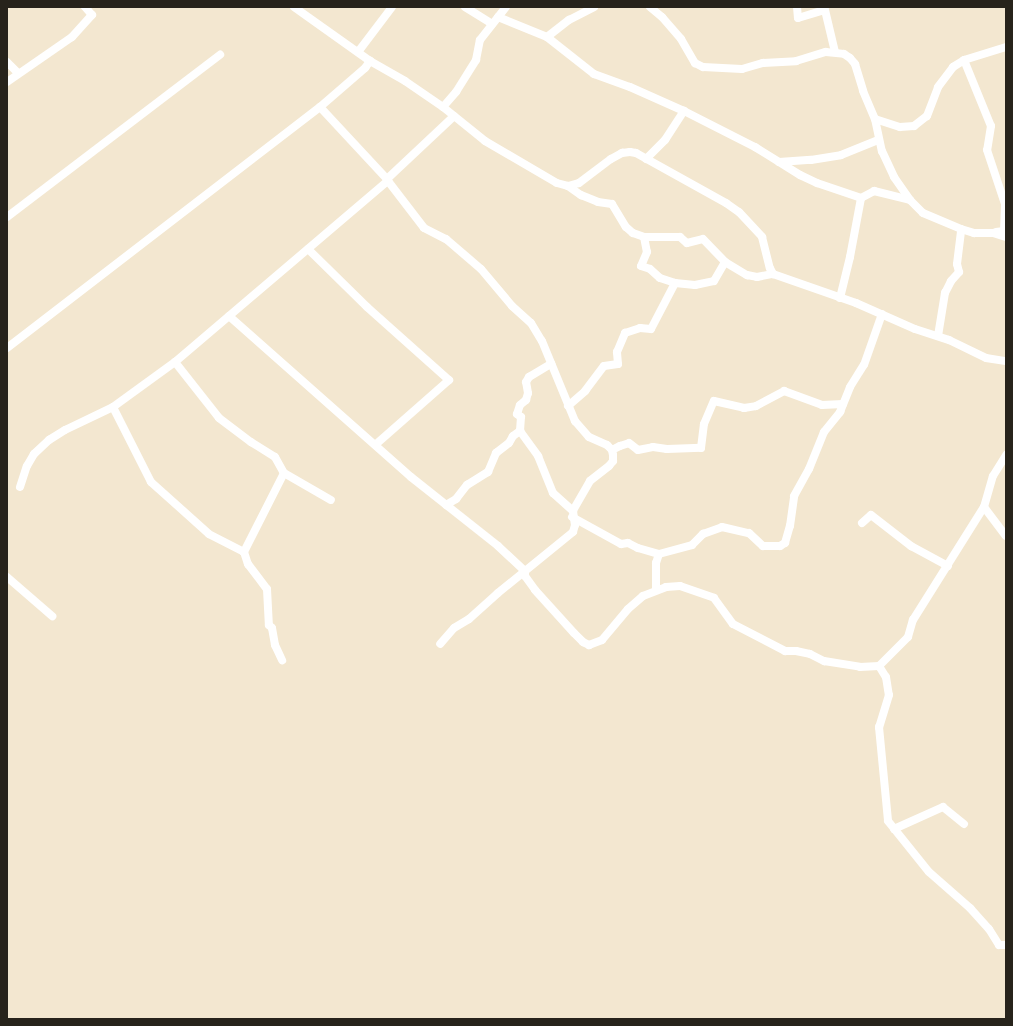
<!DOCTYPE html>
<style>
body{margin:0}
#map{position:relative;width:1013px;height:1026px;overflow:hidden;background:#f3e7d0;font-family:Lato,sans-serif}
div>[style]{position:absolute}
.minor>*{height:8px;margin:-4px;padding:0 4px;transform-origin:4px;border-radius:4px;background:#fff}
span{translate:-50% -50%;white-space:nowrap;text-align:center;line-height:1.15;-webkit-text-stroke:3px #f3e7d0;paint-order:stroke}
.frame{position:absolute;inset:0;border:8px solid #27231b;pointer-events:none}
</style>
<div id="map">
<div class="minor">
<i style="left:294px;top:7px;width:93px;rotate:35.4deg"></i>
<i style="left:370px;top:61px;width:40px;rotate:29.7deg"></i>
<i style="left:405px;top:81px;width:46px;rotate:34.4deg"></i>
<i style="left:443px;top:107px;width:54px;rotate:39deg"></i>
<i style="left:485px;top:141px;width:83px;rotate:30.3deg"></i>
<i style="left:557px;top:183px;width:11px;rotate:15deg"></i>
<i style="left:568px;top:186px;width:11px;rotate:-15deg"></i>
<i style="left:579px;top:183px;width:40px;rotate:-37deg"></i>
<i style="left:611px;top:159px;width:13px;rotate:-29deg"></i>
<i style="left:622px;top:153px;width:8px;rotate:-7deg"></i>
<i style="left:630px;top:152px;width:6px;rotate:9deg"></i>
<i style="left:636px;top:153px;width:103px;rotate:29.1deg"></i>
<i style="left:726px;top:203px;width:16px;rotate:35deg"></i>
<i style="left:739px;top:212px;width:34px;rotate:47deg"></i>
<i style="left:762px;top:237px;width:32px;rotate:76deg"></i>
<i style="left:770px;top:268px;width:7px;rotate:63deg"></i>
<i style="left:465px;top:7px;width:32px;rotate:32deg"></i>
<i style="left:650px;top:7px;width:16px;rotate:40deg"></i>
<i style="left:662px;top:17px;width:29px;rotate:49deg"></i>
<i style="left:681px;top:39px;width:28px;rotate:60deg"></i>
<i style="left:695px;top:63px;width:9px;rotate:27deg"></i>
<i style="left:703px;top:67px;width:39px;rotate:3deg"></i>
<i style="left:742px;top:69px;width:22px;rotate:-16deg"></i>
<i style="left:763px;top:63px;width:33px;rotate:-3deg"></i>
<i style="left:796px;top:61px;width:31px;rotate:-17deg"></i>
<i style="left:826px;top:52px;width:18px;rotate:6deg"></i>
<i style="left:844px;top:54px;width:7px;rotate:34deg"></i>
<i style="left:850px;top:58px;width:8px;rotate:50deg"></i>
<i style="left:855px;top:64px;width:28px;rotate:73deg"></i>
<i style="left:863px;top:91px;width:30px;rotate:67deg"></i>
<i style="left:875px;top:119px;width:33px;rotate:78deg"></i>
<i style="left:882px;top:151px;width:29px;rotate:65deg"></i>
<i style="left:894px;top:177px;width:28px;rotate:55deg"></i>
<i style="left:797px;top:7px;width:11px;rotate:85deg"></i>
<i style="left:798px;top:18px;width:28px;rotate:-17deg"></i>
<i style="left:825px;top:10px;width:43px;rotate:76.6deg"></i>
<i style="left:498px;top:17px;width:53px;rotate:22.2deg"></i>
<i style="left:547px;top:37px;width:60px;rotate:38.2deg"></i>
<i style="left:594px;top:74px;width:38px;rotate:20deg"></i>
<i style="left:630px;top:87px;width:59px;rotate:24deg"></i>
<i style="left:684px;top:111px;width:80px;rotate:26.9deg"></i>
<i style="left:755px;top:147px;width:53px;rotate:31.9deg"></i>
<i style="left:800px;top:175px;width:19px;rotate:25deg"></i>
<i style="left:817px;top:183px;width:46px;rotate:18.8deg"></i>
<i style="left:861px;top:198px;width:15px;rotate:-28deg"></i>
<i style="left:874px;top:191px;width:37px;rotate:14deg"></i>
<i style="left:910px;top:200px;width:18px;rotate:45deg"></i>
<i style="left:923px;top:213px;width:41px;rotate:22.8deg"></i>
<i style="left:961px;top:229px;width:14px;rotate:17deg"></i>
<i style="left:974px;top:233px;width:19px"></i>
<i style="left:993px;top:233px;width:14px;rotate:17deg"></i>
<i style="left:547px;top:37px;width:28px;rotate:-38deg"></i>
<i style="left:569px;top:20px;width:28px;rotate:-27deg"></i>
<i style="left:358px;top:52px;width:56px;rotate:-52.9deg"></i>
<i style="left:964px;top:60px;width:71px;rotate:67.8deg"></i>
<i style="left:991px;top:126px;width:24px;rotate:99deg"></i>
<i style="left:987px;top:150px;width:57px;rotate:71.6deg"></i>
<i style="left:1005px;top:204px;width:27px;rotate:92deg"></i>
<i style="left:1004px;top:231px;width:8px;rotate:173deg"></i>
<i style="left:7px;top:62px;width:16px;rotate:45deg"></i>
<i style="left:7px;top:82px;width:79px;rotate:-34.7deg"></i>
<i style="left:72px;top:37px;width:30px;rotate:-48deg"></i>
<i style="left:92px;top:15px;width:11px;rotate:-131deg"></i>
<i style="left:320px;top:107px;width:98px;rotate:47.1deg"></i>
<i style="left:443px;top:107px;width:20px;rotate:-49deg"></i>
<i style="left:456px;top:92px;width:38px;rotate:-58deg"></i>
<i style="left:476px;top:60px;width:20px;rotate:-79deg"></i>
<i style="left:480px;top:40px;width:42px;rotate:-51.8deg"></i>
<i style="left:875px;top:119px;width:26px;rotate:18deg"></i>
<i style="left:900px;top:127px;width:14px;rotate:-4deg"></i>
<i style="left:914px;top:126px;width:16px;rotate:-38deg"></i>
<i style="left:927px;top:116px;width:31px;rotate:-69deg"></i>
<i style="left:938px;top:87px;width:25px;rotate:-53deg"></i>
<i style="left:953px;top:67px;width:13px;rotate:-32deg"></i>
<i style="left:964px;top:60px;width:44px;rotate:-17.2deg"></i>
<i style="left:646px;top:159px;width:27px;rotate:-45deg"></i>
<i style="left:665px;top:140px;width:35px;rotate:-57deg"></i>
<i style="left:779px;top:162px;width:32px;rotate:-4deg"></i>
<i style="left:811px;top:160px;width:30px;rotate:-9deg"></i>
<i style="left:841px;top:155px;width:40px;rotate:-22deg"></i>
<i style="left:388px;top:181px;width:59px;rotate:52.5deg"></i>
<i style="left:424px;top:228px;width:25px;rotate:27deg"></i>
<i style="left:446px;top:239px;width:46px;rotate:40.6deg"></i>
<i style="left:481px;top:269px;width:48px;rotate:50deg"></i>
<i style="left:512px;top:306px;width:25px;rotate:42deg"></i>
<i style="left:531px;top:323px;width:21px;rotate:59deg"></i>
<i style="left:542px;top:341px;width:87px;rotate:67.6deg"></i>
<i style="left:575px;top:421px;width:21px;rotate:49deg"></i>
<i style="left:589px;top:437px;width:20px;rotate:24deg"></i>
<i style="left:607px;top:445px;width:7px;rotate:45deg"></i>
<i style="left:612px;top:450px;width:5px;rotate:79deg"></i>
<i style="left:613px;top:455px;width:6px;rotate:90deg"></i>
<i style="left:613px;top:461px;width:6px;rotate:129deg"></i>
<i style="left:609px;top:466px;width:24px;rotate:142deg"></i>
<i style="left:590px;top:481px;width:34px;rotate:120deg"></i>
<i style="left:573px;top:511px;width:14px;rotate:82deg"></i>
<i style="left:575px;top:525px;width:7px;rotate:106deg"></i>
<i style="left:573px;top:532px;width:97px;rotate:140.9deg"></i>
<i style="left:498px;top:593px;width:39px;rotate:138deg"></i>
<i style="left:469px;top:619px;width:17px;rotate:149deg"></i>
<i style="left:454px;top:628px;width:21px;rotate:131deg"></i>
<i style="left:568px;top:186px;width:16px;rotate:35deg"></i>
<i style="left:581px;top:195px;width:18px;rotate:22deg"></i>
<i style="left:598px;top:202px;width:14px;rotate:8deg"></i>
<i style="left:612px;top:204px;width:27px;rotate:59deg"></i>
<i style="left:626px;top:227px;width:9px;rotate:41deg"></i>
<i style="left:633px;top:233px;width:12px;rotate:20deg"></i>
<i style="left:644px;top:237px;width:36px"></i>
<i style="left:680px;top:237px;width:9px;rotate:41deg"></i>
<i style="left:687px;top:243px;width:16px;rotate:-14deg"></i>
<i style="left:703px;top:239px;width:32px;rotate:46deg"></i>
<i style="left:725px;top:262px;width:26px;rotate:31deg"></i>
<i style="left:747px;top:275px;width:10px;rotate:11deg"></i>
<i style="left:757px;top:277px;width:16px;rotate:-11deg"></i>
<i style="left:773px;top:274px;width:88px;rotate:19.3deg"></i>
<i style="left:856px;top:303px;width:64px;rotate:23.8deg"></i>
<i style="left:915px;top:329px;width:36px;rotate:18deg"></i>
<i style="left:949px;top:340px;width:41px;rotate:25.9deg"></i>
<i style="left:986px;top:358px;width:20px;rotate:9deg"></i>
<i style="left:7px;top:217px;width:268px;rotate:-37.3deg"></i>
<i style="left:644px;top:237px;width:15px;rotate:79deg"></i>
<i style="left:647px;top:252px;width:15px;rotate:113deg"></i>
<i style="left:641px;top:266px;width:9px;rotate:18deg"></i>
<i style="left:650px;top:269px;width:13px;rotate:42deg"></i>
<i style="left:660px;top:278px;width:16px;rotate:18deg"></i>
<i style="left:675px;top:283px;width:20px;rotate:6deg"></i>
<i style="left:695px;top:285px;width:19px;rotate:-12deg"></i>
<i style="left:714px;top:281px;width:22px;rotate:-60deg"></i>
<i style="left:308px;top:249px;width:83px;rotate:44.5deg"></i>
<i style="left:367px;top:307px;width:110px;rotate:41.7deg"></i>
<i style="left:449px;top:380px;width:98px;rotate:138.7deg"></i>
<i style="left:840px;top:298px;width:42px;rotate:-76.3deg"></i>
<i style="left:850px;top:257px;width:60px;rotate:-79.4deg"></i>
<i style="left:229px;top:316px;width:243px;rotate:41.5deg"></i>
<i style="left:411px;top:477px;width:111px;rotate:38.4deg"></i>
<i style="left:498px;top:546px;width:37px;rotate:43deg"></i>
<i style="left:525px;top:571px;width:5px;rotate:90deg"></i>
<i style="left:525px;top:576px;width:17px;rotate:54deg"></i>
<i style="left:535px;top:590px;width:58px;rotate:47.8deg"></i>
<i style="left:574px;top:633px;width:13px;rotate:45deg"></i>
<i style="left:583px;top:642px;width:7px;rotate:27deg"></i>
<i style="left:589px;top:645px;width:14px;rotate:-21deg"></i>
<i style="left:602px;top:640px;width:40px;rotate:-50deg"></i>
<i style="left:628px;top:609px;width:20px;rotate:-41deg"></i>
<i style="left:643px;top:596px;width:25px;rotate:-21deg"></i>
<i style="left:666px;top:587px;width:14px;rotate:-4deg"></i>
<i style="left:680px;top:586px;width:36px;rotate:19deg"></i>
<i style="left:714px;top:598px;width:32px;rotate:54deg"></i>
<i style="left:733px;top:624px;width:59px;rotate:27.4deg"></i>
<i style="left:785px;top:651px;width:11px"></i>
<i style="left:796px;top:651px;width:14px;rotate:12deg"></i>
<i style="left:810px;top:654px;width:16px;rotate:27deg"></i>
<i style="left:824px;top:661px;width:36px;rotate:9deg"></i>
<i style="left:860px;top:667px;width:19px;rotate:-3deg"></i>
<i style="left:879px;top:666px;width:41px;rotate:-45deg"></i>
<i style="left:908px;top:637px;width:18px;rotate:-74deg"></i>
<i style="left:913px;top:620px;width:133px;rotate:-57.9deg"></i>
<i style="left:984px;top:507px;width:32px;rotate:-74deg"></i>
<i style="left:993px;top:476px;width:25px;rotate:-58deg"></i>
<i style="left:938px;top:336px;width:44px;rotate:-80.8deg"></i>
<i style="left:945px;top:293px;width:13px;rotate:-63deg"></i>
<i style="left:951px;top:281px;width:12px;rotate:-48deg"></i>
<i style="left:959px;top:272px;width:8px;rotate:-104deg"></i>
<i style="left:957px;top:264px;width:35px;rotate:-83deg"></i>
<i style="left:7px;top:348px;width:395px;rotate:-37.6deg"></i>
<i style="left:320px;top:107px;width:60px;rotate:-40.9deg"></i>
<i style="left:365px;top:68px;width:9px;rotate:-54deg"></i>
<i style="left:175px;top:362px;width:71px;rotate:51.8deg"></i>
<i style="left:219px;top:418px;width:40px;rotate:37deg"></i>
<i style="left:251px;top:442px;width:28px;rotate:32deg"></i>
<i style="left:275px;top:457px;width:18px;rotate:61deg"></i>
<i style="left:284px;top:473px;width:54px;rotate:29.9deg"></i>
<i style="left:568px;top:406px;width:23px;rotate:-41deg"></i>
<i style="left:585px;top:391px;width:31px;rotate:-53deg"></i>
<i style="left:604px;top:366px;width:14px;rotate:-8deg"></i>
<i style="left:618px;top:364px;width:12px;rotate:-95deg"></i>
<i style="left:617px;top:352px;width:21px;rotate:-67deg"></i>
<i style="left:625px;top:333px;width:16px;rotate:-18deg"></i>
<i style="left:640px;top:328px;width:11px;rotate:5deg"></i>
<i style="left:651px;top:329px;width:52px;rotate:-62.4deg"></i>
<i style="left:520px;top:431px;width:31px;rotate:54deg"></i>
<i style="left:538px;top:456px;width:40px;rotate:68deg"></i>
<i style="left:553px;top:493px;width:27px;rotate:42deg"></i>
<i style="left:612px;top:450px;width:9px;rotate:-27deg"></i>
<i style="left:620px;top:446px;width:9px;rotate:-18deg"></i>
<i style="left:629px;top:443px;width:11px;rotate:38deg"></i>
<i style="left:638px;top:450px;width:15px;rotate:-11deg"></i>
<i style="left:653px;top:447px;width:14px;rotate:8deg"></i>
<i style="left:667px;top:449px;width:34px;rotate:-2deg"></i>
<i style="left:701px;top:448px;width:24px;rotate:-83deg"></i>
<i style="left:704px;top:424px;width:25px;rotate:-67deg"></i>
<i style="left:714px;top:401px;width:31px;rotate:13deg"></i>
<i style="left:744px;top:408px;width:12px;rotate:-9deg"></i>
<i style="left:756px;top:406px;width:32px;rotate:-28deg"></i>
<i style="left:784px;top:391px;width:40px;rotate:20.2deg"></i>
<i style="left:822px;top:405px;width:21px;rotate:-3deg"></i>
<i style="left:284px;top:473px;width:89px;rotate:116.9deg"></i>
<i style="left:244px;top:552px;width:39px;rotate:-153deg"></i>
<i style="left:209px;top:534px;width:78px;rotate:-138.1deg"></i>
<i style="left:151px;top:482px;width:84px;rotate:-116.9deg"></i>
<i style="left:113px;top:407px;width:77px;rotate:-36deg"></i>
<i style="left:175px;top:362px;width:280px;rotate:-40.4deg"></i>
<i style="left:388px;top:181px;width:2px;rotate:-117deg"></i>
<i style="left:387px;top:179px;width:92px;rotate:-43.2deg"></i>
<i style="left:20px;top:487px;width:22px;rotate:-72deg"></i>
<i style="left:27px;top:466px;width:14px;rotate:-60deg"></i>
<i style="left:34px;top:454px;width:21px;rotate:-43deg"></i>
<i style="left:49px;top:440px;width:19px;rotate:-32deg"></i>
<i style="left:65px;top:430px;width:53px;rotate:-25.6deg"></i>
<i style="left:446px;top:505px;width:12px;rotate:-31deg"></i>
<i style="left:456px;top:499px;width:18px;rotate:-52deg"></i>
<i style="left:467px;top:485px;width:25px;rotate:-32deg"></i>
<i style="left:488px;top:472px;width:21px;rotate:-67deg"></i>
<i style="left:496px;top:453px;width:16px;rotate:-38deg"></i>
<i style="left:509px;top:443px;width:8px;rotate:-60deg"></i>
<i style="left:513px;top:436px;width:9px;rotate:-36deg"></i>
<i style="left:520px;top:431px;width:14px;rotate:-86deg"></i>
<i style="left:521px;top:417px;width:5px;rotate:-143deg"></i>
<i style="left:517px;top:414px;width:9px;rotate:-72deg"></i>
<i style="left:520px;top:405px;width:8px;rotate:-40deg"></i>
<i style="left:526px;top:400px;width:7px;rotate:-74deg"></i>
<i style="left:528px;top:393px;width:11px;rotate:-100deg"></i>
<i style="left:526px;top:382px;width:6px;rotate:-59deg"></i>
<i style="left:529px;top:377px;width:26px;rotate:-31deg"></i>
<i style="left:984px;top:507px;width:36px;rotate:53deg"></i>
<i style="left:572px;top:517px;width:56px;rotate:28.9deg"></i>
<i style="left:621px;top:544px;width:7px;rotate:-8deg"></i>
<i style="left:628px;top:543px;width:11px;rotate:27deg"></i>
<i style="left:638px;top:548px;width:22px;rotate:16deg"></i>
<i style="left:659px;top:554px;width:34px;rotate:-15deg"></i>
<i style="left:692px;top:545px;width:16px;rotate:-45deg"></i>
<i style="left:703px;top:534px;width:20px;rotate:-20deg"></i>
<i style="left:722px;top:527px;width:28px;rotate:13deg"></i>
<i style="left:749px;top:533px;width:19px;rotate:43deg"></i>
<i style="left:763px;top:546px;width:17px"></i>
<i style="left:780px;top:546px;width:6px;rotate:-31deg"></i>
<i style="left:785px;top:543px;width:18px;rotate:-74deg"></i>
<i style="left:790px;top:526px;width:30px;rotate:-82deg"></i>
<i style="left:794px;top:496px;width:31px;rotate:-61deg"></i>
<i style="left:809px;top:469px;width:40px;rotate:-68deg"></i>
<i style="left:824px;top:432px;width:26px;rotate:-51deg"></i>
<i style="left:840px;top:412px;width:27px;rotate:-68deg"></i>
<i style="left:850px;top:387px;width:26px;rotate:-58deg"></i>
<i style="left:864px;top:365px;width:54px;rotate:-70.6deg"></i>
<i style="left:862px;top:523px;width:12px;rotate:-42deg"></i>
<i style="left:871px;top:515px;width:51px;rotate:37.8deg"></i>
<i style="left:911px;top:546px;width:42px;rotate:28.4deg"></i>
<i style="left:244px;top:552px;width:13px;rotate:72deg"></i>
<i style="left:248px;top:564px;width:31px;rotate:53deg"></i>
<i style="left:267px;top:589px;width:36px;rotate:87deg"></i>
<i style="left:269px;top:625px;width:4px;rotate:45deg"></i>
<i style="left:272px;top:628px;width:17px;rotate:80deg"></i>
<i style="left:275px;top:645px;width:17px;rotate:65deg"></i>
<i style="left:7px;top:577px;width:60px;rotate:40.9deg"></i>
<i style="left:656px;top:590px;width:27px;rotate:-90deg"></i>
<i style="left:656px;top:563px;width:9px;rotate:-72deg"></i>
<i style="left:879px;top:666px;width:13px;rotate:58deg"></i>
<i style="left:886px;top:677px;width:18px;rotate:81deg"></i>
<i style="left:889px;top:695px;width:34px;rotate:107deg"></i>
<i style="left:879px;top:727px;width:94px;rotate:84.5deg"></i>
<i style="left:888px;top:821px;width:65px;rotate:51.2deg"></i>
<i style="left:929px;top:872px;width:55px;rotate:41.3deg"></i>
<i style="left:970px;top:908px;width:28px;rotate:48deg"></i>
<i style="left:989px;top:929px;width:19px;rotate:58deg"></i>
<i style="left:999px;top:945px;width:7px"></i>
<i style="left:894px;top:829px;width:54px;rotate:-24.2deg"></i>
<i style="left:943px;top:807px;width:27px;rotate:39deg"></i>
</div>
<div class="frame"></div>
</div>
